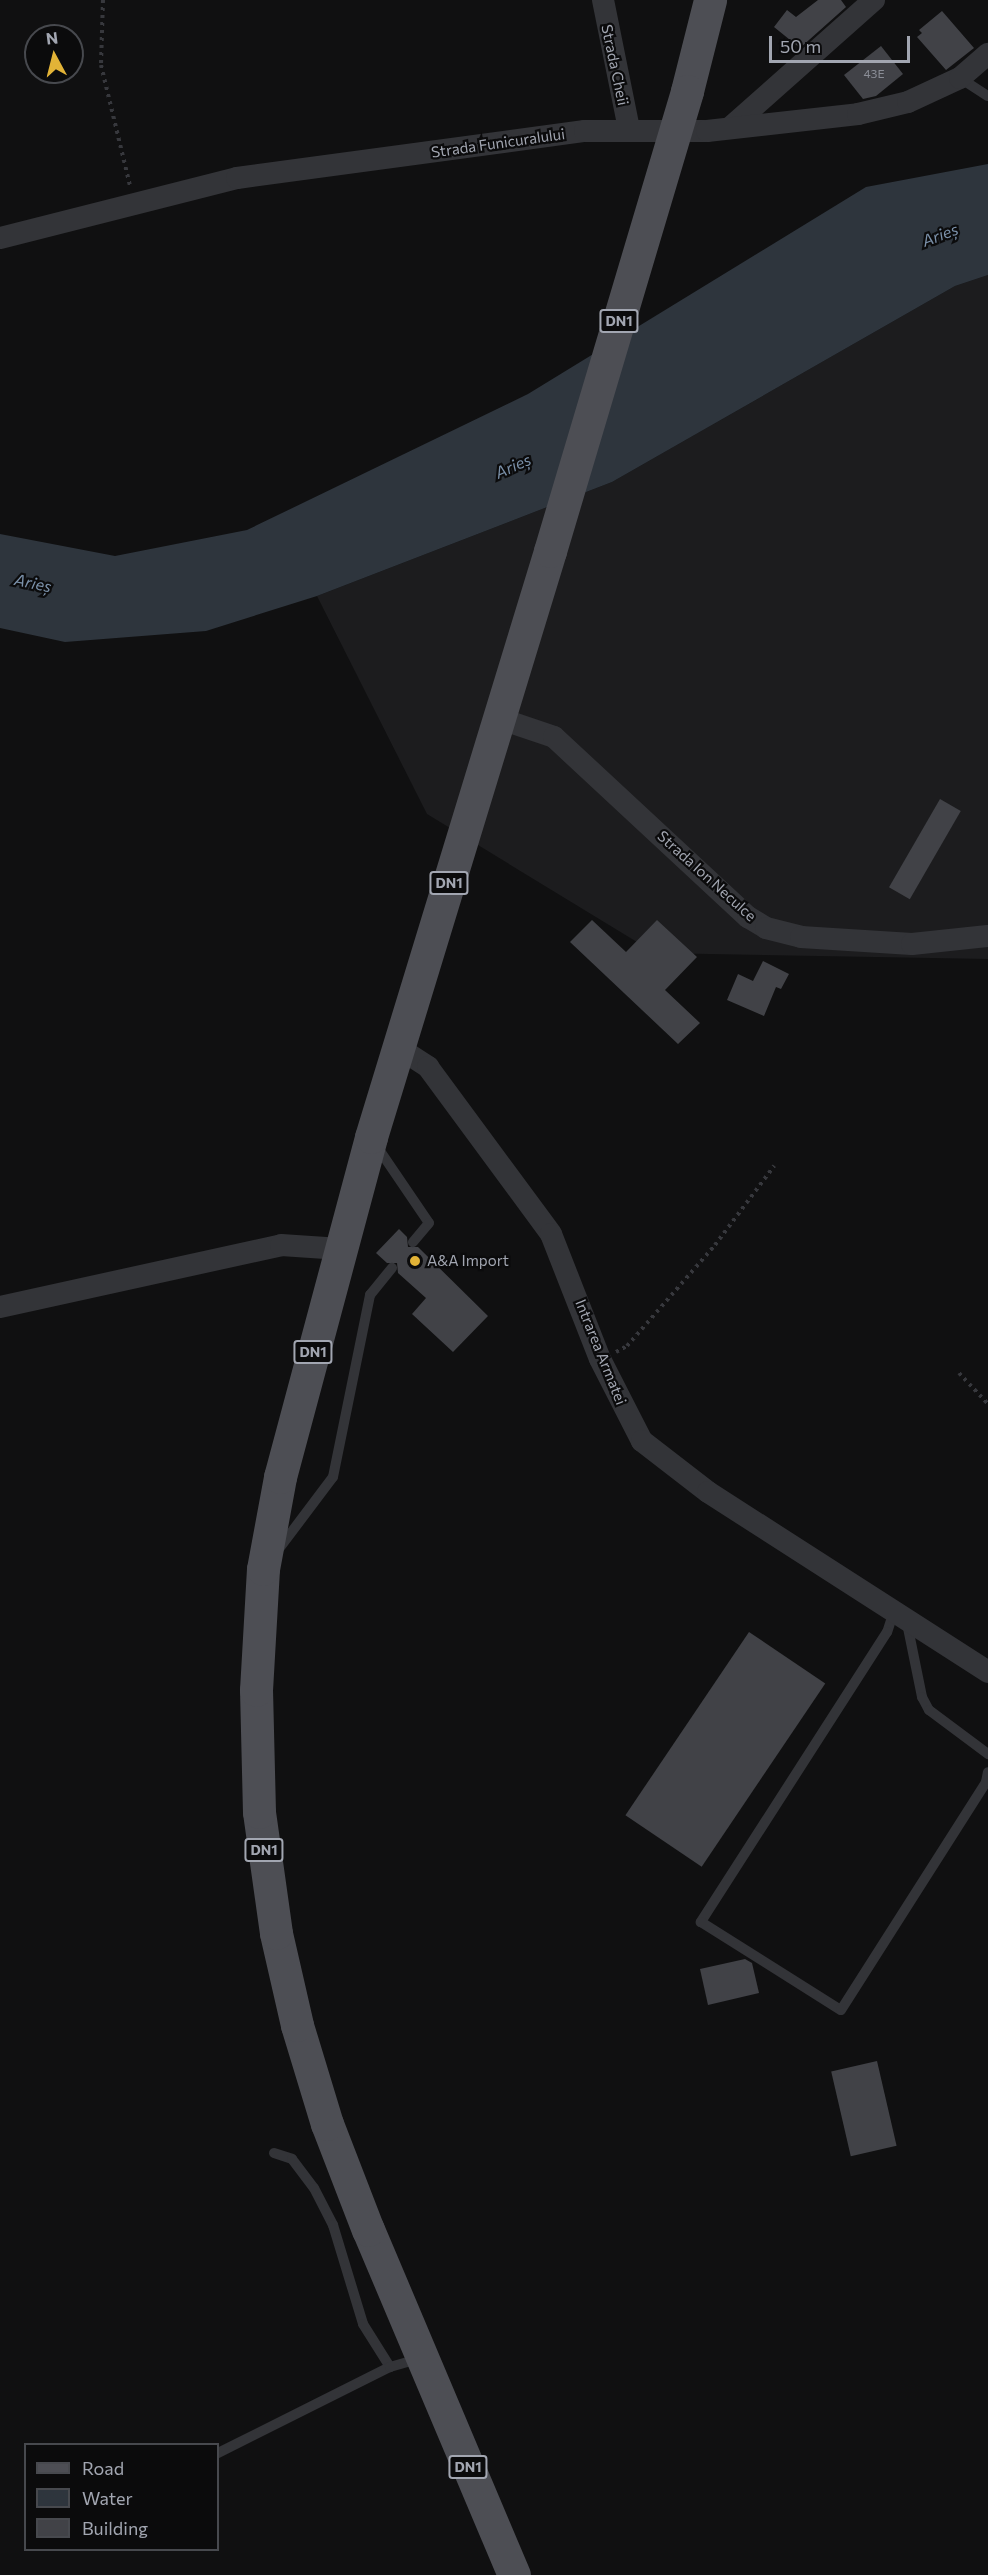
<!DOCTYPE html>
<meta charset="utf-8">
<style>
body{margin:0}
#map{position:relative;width:988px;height:2575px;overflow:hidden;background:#101011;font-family:Commissioner,sans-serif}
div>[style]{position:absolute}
.built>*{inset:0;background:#1c1c1e}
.water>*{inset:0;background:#2e353d}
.building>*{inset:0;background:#414247;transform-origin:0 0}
.path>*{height:4px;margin-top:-2px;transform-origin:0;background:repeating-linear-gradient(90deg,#37383d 0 3px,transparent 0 7.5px)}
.lane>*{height:10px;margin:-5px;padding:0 5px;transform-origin:5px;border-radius:5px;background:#333438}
.street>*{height:22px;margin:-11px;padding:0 11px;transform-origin:11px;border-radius:11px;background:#333438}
.primary>*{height:33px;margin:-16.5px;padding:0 16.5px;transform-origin:16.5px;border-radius:16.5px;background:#4d4e54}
.primary-bridge>*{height:33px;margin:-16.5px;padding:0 16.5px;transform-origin:16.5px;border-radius:16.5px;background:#4d4e54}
.dots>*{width:16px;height:16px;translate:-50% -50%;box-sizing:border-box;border:3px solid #0b0b0c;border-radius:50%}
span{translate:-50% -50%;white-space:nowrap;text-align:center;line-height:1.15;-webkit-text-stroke:4.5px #0b0b0c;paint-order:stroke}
.number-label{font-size:12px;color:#8a8d96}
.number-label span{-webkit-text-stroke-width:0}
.shield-label span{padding:2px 4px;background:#0b0b0c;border:2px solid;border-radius:4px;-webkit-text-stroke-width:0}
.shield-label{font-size:14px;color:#a2a6b1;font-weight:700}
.street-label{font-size:15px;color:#a2a6b1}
.poi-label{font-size:15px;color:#a2a6b1}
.left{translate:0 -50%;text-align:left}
.water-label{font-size:16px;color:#7b91aa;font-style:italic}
.legend{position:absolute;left:24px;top:2443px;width:195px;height:108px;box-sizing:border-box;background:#0b0b0c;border:2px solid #47494e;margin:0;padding:8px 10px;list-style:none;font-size:18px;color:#a2a6b1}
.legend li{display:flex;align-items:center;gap:12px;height:30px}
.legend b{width:30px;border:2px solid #47494e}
.north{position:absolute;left:24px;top:24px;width:60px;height:60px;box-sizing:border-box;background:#0b0b0c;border:2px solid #47494e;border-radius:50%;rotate:353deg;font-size:16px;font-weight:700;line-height:24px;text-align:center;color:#a2a6b1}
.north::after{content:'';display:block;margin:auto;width:21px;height:27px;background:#e2b337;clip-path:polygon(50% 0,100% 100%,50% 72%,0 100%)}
.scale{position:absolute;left:769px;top:36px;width:141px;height:27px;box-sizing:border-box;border:3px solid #a2a6b1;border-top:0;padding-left:8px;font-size:18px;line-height:21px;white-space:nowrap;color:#a2a6b1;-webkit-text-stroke:4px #0b0b0c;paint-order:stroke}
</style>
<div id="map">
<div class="built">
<i style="clip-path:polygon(988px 275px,988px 959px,655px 953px,427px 814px,317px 596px,612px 482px,955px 286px)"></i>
</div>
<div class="water">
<i style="clip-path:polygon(988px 164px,988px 275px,955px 286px,612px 482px,317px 596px,206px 631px,65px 642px,0 628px,0 534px,115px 556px,247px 530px,528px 394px,866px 187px)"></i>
</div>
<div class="building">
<i style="clip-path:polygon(818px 0,841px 0,846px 7px,800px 48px,774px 27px,787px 10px,796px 17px)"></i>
<i style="clip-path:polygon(942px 11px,974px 48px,946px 70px,917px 37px,922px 33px,919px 30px)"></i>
<i style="clip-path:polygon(881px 46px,903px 74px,876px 96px,863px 99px,844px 75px)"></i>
<i style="left:940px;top:799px;width:24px;height:102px;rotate:30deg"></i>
<i style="clip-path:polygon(592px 920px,626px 952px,657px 920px,697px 957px,665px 990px,700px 1023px,678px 1044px,570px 942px)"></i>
<i style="clip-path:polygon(763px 961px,789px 974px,781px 989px,776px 987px,764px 1016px,727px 1000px,738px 974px,753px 981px)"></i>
<i style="clip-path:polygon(399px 1229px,407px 1237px,408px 1247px,418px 1247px,488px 1316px,453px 1352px,412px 1314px,426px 1298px,398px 1273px,397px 1263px,387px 1263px,376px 1253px)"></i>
<i style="left:749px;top:1632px;width:92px;height:221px;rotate:34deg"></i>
<i style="clip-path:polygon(745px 1959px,752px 1963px,759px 1993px,708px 2005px,700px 1969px)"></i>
<i style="left:877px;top:2061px;width:87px;height:47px;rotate:77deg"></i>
</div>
<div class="path">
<i style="left:103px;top:0;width:65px;rotate:91.8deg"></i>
<i style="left:101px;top:65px;width:124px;rotate:76.5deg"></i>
<i style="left:616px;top:1352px;width:13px;rotate:-29deg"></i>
<i style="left:627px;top:1346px;width:134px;rotate:-48.9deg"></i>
<i style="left:715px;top:1245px;width:99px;rotate:-53.2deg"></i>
<i style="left:959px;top:1373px;width:42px;rotate:46.9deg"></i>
</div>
<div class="lane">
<i style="left:960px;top:78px;width:33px;rotate:33deg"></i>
<i style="left:376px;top:1145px;width:94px;rotate:55.8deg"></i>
<i style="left:429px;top:1223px;width:25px;rotate:130deg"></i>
<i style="left:278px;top:1550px;width:91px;rotate:-53deg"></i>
<i style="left:333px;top:1477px;width:186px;rotate:-78.5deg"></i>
<i style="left:370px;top:1295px;width:35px;rotate:-51deg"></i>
<i style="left:894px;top:1611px;width:22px;rotate:108deg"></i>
<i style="left:887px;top:1632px;width:345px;rotate:122.7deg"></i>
<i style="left:701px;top:1922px;width:165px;rotate:32.2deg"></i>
<i style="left:841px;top:2010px;width:270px;rotate:-57.5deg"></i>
<i style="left:986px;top:1782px;width:10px;rotate:-79deg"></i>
<i style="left:907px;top:1623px;width:76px;rotate:78.5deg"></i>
<i style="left:922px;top:1697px;width:15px;rotate:62deg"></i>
<i style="left:929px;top:1710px;width:74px;rotate:36.7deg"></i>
<i style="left:274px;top:2153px;width:19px;rotate:18deg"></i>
<i style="left:292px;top:2159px;width:36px;rotate:53deg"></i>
<i style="left:314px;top:2188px;width:42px;rotate:62.8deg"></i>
<i style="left:333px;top:2225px;width:103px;rotate:73.1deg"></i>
<i style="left:363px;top:2324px;width:51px;rotate:57.9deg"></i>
<i style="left:218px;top:2453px;width:192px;rotate:-26.6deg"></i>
<i style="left:390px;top:2367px;width:29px;rotate:-16deg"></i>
</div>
<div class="street">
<i style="left:603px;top:0;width:132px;rotate:78.6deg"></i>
<i style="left:732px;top:126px;width:190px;rotate:-41.6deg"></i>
<i style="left:0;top:238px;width:244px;rotate:-14.2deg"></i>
<i style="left:237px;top:178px;width:351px;rotate:-7.7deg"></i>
<i style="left:585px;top:131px;width:122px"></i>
<i style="left:707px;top:131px;width:152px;rotate:-6.4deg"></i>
<i style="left:858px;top:114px;width:51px;rotate:-13.5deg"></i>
<i style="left:908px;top:102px;width:57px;rotate:-24.8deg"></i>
<i style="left:960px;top:78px;width:37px;rotate:-41deg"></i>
<i style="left:498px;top:718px;width:59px;rotate:18.7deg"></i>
<i style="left:554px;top:737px;width:265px;rotate:42.9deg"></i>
<i style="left:748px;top:917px;width:21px;rotate:31deg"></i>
<i style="left:766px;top:928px;width:36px;rotate:14deg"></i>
<i style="left:801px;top:937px;width:111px;rotate:3.6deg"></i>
<i style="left:912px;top:944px;width:76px;rotate:-6deg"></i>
<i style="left:399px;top:1048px;width:35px;rotate:33deg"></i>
<i style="left:428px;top:1067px;width:207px;rotate:53.6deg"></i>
<i style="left:551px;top:1234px;width:134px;rotate:68.6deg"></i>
<i style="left:600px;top:1359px;width:92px;rotate:62.9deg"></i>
<i style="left:642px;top:1441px;width:83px;rotate:37.7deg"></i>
<i style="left:708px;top:1492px;width:333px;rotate:32.7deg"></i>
<i style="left:0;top:1307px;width:288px;rotate:-12.4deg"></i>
<i style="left:281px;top:1245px;width:60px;rotate:3.8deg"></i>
</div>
<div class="primary">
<i style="left:687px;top:91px;width:94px;rotate:-75.8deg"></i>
<i style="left:514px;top:2575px;width:375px;rotate:-112.9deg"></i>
<i style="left:368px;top:2230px;width:114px;rotate:-111.1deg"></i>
<i style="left:327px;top:2124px;width:103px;rotate:-106.9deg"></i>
<i style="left:297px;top:2025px;width:94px;rotate:-102.9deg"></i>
<i style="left:276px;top:1933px;width:122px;rotate:-98deg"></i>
<i style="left:259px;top:1812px;width:122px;rotate:-91.4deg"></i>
<i style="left:256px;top:1690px;width:121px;rotate:-86.7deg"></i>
<i style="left:263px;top:1569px;width:94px;rotate:-79.5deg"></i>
<i style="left:280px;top:1477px;width:352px;rotate:-75deg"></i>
<i style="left:371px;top:1137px;width:613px;rotate:-73.01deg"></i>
</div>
<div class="primary-bridge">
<i style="left:550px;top:551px;width:480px;rotate:-73.4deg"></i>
</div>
<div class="dots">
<i style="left:415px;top:1261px;background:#e2b337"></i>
</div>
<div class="number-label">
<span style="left:874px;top:74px">43E</span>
</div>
<div class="shield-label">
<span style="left:619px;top:321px">DN1</span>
<span style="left:449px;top:883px">DN1</span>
<span style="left:313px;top:1352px">DN1</span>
<span style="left:264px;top:1850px">DN1</span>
<span style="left:468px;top:2467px">DN1</span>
</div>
<div class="street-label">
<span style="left:615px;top:65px;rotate:78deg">Strada Cheii</span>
<span style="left:498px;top:143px;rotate:-8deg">Strada Funicuralului</span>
<span style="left:707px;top:876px;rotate:42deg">Strada Ion Neculce</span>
<span style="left:601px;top:1352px;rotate:68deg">Intrarea Armatei</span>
</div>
<div class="poi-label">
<span class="left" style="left:427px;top:1261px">A&amp;A Import</span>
</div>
<div class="water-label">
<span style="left:940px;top:235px;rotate:-21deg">Arieș</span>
<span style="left:513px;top:466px;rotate:-24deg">Arieș</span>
<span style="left:33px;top:583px;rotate:12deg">Arieș</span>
</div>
<ul class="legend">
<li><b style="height:8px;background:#4d4e54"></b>Road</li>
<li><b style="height:16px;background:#2e353d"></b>Water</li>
<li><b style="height:16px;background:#414247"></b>Building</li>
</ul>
<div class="north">N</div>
<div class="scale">50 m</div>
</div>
